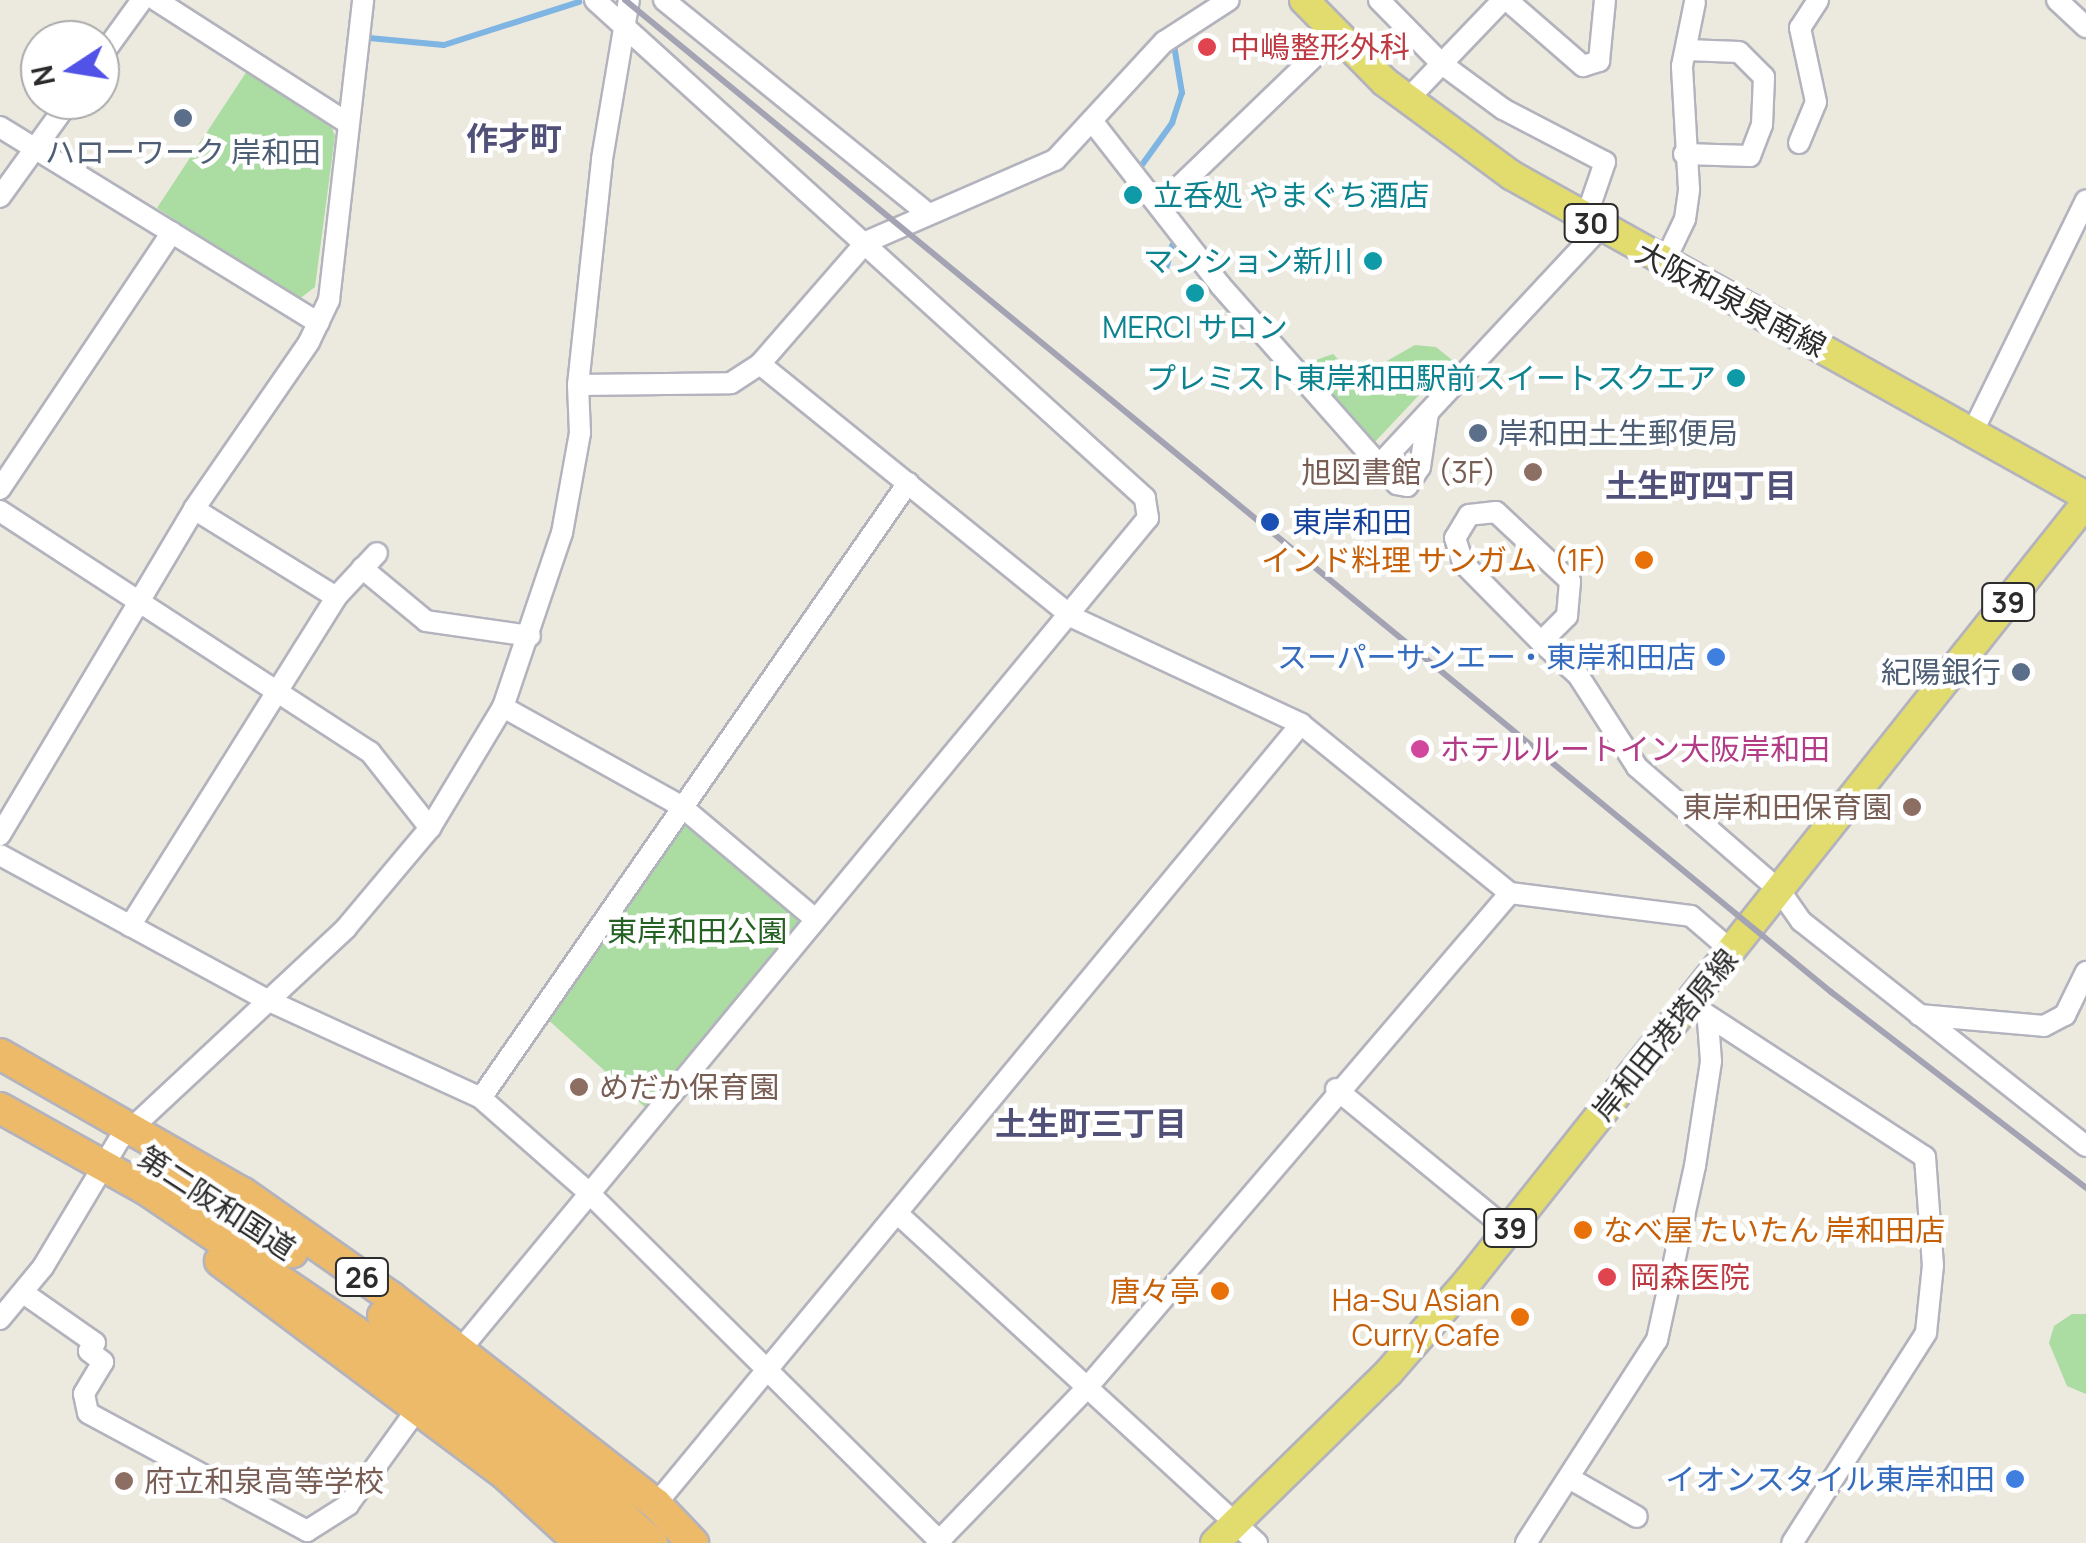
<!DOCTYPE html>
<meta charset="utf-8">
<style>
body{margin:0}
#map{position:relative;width:2086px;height:1543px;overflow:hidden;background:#ece9df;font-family:Manrope,"Noto Sans JP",sans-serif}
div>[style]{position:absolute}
.green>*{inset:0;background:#abdca2}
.stream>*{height:6px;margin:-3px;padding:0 3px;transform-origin:3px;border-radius:3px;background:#7eb5e2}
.roads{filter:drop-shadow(2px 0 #b3b3be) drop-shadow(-2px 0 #b3b3be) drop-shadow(0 2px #b3b3be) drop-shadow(0 -2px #b3b3be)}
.minor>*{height:20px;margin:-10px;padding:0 10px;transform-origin:10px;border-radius:10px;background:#fff}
.major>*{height:28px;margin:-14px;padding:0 14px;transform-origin:14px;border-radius:14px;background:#e2dc6e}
.highway>*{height:30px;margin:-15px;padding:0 15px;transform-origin:15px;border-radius:15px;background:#edba69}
.rail>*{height:6px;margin:-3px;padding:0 3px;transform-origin:3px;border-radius:3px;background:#a3a3b4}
.dots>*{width:28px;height:28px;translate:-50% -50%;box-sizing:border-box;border:5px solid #fff;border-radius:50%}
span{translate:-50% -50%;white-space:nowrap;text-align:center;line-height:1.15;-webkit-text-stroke:9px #fff;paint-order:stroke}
.shield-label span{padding:2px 8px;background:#fff;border:2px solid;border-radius:8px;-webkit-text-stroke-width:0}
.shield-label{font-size:28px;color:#2c2c2c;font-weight:700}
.health-label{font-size:30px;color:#be3a42}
.left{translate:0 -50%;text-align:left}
.service-label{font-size:30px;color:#4e5e75}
.right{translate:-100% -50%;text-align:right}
.culture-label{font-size:30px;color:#0d838f}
.street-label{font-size:30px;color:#2c2c2c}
.education-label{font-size:30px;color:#785e54}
.transit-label{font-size:30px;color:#164399}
.food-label{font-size:30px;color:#c56008}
.shop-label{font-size:30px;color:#366cbe}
.hotel-label{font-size:30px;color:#b23c85}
.park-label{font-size:30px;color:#246123}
.neighbourhood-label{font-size:32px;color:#515078;font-weight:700}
.north{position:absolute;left:20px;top:20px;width:100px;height:100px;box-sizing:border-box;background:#fff;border:2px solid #ababab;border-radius:50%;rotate:258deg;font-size:28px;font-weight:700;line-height:40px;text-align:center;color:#2c2c2c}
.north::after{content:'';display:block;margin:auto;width:35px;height:45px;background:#5152e7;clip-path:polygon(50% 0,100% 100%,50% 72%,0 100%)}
</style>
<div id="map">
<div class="green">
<i style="clip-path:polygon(249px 68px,329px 120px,335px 136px,315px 287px,298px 300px,157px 208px)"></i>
<i style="clip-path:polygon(1415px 345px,1436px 347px,1452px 360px,1373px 444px,1302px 365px,1333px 354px,1351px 372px,1371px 370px)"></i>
<i style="clip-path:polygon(686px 816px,805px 919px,647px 1109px,545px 1017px)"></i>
<i style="clip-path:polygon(2072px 1314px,2086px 1314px,2086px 1394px,2067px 1386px,2049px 1343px,2054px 1326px)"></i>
</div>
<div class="stream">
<i style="left:369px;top:38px;width:75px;rotate:5.3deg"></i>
<i style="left:444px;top:45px;width:142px;rotate:-17.7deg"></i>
<i style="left:1139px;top:169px;width:57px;rotate:-54.3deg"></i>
<i style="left:1172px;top:123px;width:32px;rotate:-72deg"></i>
<i style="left:1182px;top:93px;width:49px;rotate:-99.5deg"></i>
<i style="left:1167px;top:266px;width:21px;rotate:-76deg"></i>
</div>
<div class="roads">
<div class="minor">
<i style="left:156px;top:0;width:226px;rotate:32.7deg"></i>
<i style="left:664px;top:0;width:337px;rotate:39deg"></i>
<i style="left:1379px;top:0;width:90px;rotate:45.5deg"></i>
<i style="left:1442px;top:64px;width:76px;rotate:36.4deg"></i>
<i style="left:1503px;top:109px;width:115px;rotate:27.5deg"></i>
<i style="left:1605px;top:162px;width:61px;rotate:109deg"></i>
<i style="left:1507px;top:0;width:101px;rotate:41deg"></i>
<i style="left:1583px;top:66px;width:17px;rotate:-17deg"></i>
<i style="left:1599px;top:61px;width:61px;rotate:-84.4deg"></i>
<i style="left:2057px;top:0;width:40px;rotate:43deg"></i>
<i style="left:100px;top:58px;width:72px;rotate:-54.1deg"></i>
<i style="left:1407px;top:100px;width:139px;rotate:-46.2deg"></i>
<i style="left:1092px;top:121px;width:208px;rotate:52deg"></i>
<i style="left:1220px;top:285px;width:240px;rotate:48.5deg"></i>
<i style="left:0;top:127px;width:374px;rotate:31.6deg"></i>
<i style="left:1799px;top:143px;width:44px;rotate:-67.5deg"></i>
<i style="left:1816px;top:102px;width:76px;rotate:-102.2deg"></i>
<i style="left:1800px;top:28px;width:33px;rotate:-57deg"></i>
<i style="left:1684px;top:154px;width:66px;rotate:1.7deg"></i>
<i style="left:1750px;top:156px;width:33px;rotate:-69deg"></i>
<i style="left:1762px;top:125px;width:48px;rotate:-87.6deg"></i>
<i style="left:1764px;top:77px;width:35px;rotate:-135deg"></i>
<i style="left:1739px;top:52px;width:53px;rotate:-177.8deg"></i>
<i style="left:0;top:197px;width:120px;rotate:-54.2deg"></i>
<i style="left:1159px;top:206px;width:247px;rotate:-43.9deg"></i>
<i style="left:1663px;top:265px;width:51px;rotate:-64.4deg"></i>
<i style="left:1685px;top:219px;width:30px;rotate:-82deg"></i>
<i style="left:1689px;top:189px;width:123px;rotate:-93.3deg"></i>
<i style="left:1682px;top:66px;width:65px;rotate:-78.5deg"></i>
<i style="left:760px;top:364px;width:402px;rotate:39deg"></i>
<i style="left:1072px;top:617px;width:253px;rotate:25deg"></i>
<i style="left:1301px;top:724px;width:269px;rotate:39deg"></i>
<i style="left:1510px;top:893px;width:182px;rotate:7.2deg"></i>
<i style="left:1691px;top:916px;width:54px;rotate:40.5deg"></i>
<i style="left:578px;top:385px;width:153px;rotate:-0.7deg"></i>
<i style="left:731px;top:383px;width:35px;rotate:-33deg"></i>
<i style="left:760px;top:364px;width:162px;rotate:-49deg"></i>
<i style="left:866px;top:242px;width:206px;rotate:-23.5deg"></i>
<i style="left:1055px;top:160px;width:161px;rotate:-47.3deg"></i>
<i style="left:1164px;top:42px;width:77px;rotate:-32.9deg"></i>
<i style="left:1428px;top:413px;width:55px;rotate:98.4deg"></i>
<i style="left:1420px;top:467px;width:23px;rotate:124deg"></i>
<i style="left:1407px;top:486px;width:10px;rotate:-169deg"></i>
<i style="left:1397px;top:484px;width:26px;rotate:-133deg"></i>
<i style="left:1379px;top:465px;width:324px;rotate:-47deg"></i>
<i style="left:1972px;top:433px;width:259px;rotate:-63.9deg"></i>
<i style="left:0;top:489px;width:309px;rotate:-56.2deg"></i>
<i style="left:194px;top:509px;width:167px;rotate:31.8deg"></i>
<i style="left:0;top:511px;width:442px;rotate:33.1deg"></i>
<i style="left:370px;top:752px;width:97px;rotate:51.7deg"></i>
<i style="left:362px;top:568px;width:83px;rotate:39.6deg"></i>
<i style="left:426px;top:621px;width:105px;rotate:8.2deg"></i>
<i style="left:1541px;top:642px;width:37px;rotate:-45deg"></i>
<i style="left:1567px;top:616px;width:35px;rotate:-85deg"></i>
<i style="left:1570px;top:581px;width:101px;rotate:-137deg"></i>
<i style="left:1496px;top:512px;width:27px;rotate:174deg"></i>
<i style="left:1469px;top:515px;width:27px;rotate:121deg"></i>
<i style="left:1455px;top:538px;width:26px;rotate:72deg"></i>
<i style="left:1463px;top:563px;width:111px;rotate:45.4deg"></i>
<i style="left:1541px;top:642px;width:50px;rotate:41.7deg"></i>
<i style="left:1578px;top:675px;width:109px;rotate:57.3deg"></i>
<i style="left:1637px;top:767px;width:189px;rotate:40.9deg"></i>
<i style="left:1780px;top:891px;width:37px;rotate:55deg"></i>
<i style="left:1801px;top:921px;width:363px;rotate:38.3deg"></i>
<i style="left:503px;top:707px;width:204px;rotate:29.1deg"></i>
<i style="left:681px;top:806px;width:175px;rotate:40.1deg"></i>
<i style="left:0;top:835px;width:379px;rotate:-59.2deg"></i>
<i style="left:194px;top:509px;width:203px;rotate:-55.4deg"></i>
<i style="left:309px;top:342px;width:47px;rotate:-64.5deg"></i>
<i style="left:329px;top:300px;width:302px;rotate:-83.5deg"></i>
<i style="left:0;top:855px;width:302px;rotate:28.5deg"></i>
<i style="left:265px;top:999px;width:238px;rotate:24.6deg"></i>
<i style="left:481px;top:1098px;width:142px;rotate:41.3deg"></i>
<i style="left:588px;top:1192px;width:498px;rotate:44.8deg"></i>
<i style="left:130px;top:926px;width:388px;rotate:-57.9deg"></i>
<i style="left:336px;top:597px;width:60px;rotate:-47deg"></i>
<i style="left:1690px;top:1004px;width:280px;rotate:33.1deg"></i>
<i style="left:1925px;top:1157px;width:108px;rotate:85.8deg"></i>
<i style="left:1933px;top:1265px;width:68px;rotate:95.9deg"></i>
<i style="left:1926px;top:1333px;width:249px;rotate:122.5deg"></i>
<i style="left:1919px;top:1015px;width:125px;rotate:5deg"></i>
<i style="left:2044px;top:1026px;width:24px;rotate:-28deg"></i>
<i style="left:2065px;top:1015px;width:48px;rotate:-64deg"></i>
<i style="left:1336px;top:1089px;width:222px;rotate:39.3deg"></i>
<i style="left:481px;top:1098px;width:749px;rotate:-55.23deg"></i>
<i style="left:898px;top:1214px;width:487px;rotate:42.5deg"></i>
<i style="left:25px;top:1294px;width:85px;rotate:35deg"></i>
<i style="left:95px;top:1343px;width:10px;rotate:127deg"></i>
<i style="left:89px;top:1351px;width:18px;rotate:38deg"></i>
<i style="left:103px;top:1362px;width:37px;rotate:121deg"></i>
<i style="left:84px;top:1394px;width:19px;rotate:78deg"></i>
<i style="left:88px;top:1413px;width:249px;rotate:28.3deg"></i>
<i style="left:307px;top:1531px;width:49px;rotate:-32.4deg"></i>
<i style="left:348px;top:1505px;width:120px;rotate:-54.2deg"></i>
<i style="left:0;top:1319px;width:67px;rotate:-50.4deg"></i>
<i style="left:43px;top:1267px;width:148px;rotate:-59.1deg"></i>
<i style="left:119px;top:1140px;width:311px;rotate:-43deg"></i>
<i style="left:346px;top:928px;width:131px;rotate:-50deg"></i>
<i style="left:430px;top:828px;width:141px;rotate:-58.9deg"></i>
<i style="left:503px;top:707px;width:184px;rotate:-71.3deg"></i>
<i style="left:562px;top:533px;width:102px;rotate:-79.8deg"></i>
<i style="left:580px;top:433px;width:48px;rotate:-92.4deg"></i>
<i style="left:578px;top:385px;width:227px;rotate:-83.9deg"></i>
<i style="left:602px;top:159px;width:161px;rotate:-80.4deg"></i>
<i style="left:461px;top:1349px;width:1078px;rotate:-50.42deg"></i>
<i style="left:1148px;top:518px;width:20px;rotate:-99deg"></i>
<i style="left:1145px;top:498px;width:742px;rotate:-137.84deg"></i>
<i style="left:1569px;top:1478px;width:78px;rotate:29.8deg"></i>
<i style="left:656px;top:1504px;width:1012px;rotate:-50.41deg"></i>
<i style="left:939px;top:1541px;width:210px;rotate:-46deg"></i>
<i style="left:1085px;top:1390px;width:654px;rotate:-49.47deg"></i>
<i style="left:1526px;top:1543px;width:242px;rotate:-57.2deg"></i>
<i style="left:1657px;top:1340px;width:178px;rotate:-77.7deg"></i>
<i style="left:1695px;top:1166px;width:106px;rotate:-81.3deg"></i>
<i style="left:1711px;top:1061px;width:40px;rotate:-94.3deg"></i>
</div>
<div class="major">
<i style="left:1304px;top:0;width:115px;rotate:45.4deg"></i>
<i style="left:1385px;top:82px;width:157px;rotate:36.4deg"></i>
<i style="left:1511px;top:175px;width:659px;rotate:29.17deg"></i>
<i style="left:1215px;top:1543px;width:244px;rotate:-44.5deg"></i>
<i style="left:1389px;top:1372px;width:122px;rotate:-49deg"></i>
<i style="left:1469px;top:1280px;width:992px;rotate:-51.55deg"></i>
</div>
<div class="highway">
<i style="left:0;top:1054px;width:280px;rotate:29.8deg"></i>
<i style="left:243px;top:1193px;width:181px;rotate:35.1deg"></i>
<i style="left:391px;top:1297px;width:336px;rotate:38deg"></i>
<i style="left:656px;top:1504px;width:54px;rotate:46.5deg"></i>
<i style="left:0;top:1108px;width:168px;rotate:29.2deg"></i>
<i style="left:147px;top:1190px;width:301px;rotate:34.2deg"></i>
<i style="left:396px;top:1359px;width:186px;rotate:38.5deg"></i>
<i style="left:542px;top:1475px;width:100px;rotate:43deg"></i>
<i style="left:168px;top:1170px;width:149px;rotate:33.5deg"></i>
<i style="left:220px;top:1261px;width:359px;rotate:36.8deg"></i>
<i style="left:507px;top:1476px;width:99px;rotate:42.5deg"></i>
<i style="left:383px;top:1316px;width:235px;rotate:39deg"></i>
<i style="left:566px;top:1464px;width:117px;rotate:42.6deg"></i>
</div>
</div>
<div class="rail">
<i style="left:625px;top:0;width:1562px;rotate:39.44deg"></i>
<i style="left:1831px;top:992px;width:322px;rotate:37.5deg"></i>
</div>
<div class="dots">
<i style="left:1207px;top:47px;background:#e0444e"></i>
<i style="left:183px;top:118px;background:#5c6f8a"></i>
<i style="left:1133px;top:195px;background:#0f9aa8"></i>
<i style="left:1373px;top:261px;background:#0f9aa8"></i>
<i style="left:1195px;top:293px;background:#0f9aa8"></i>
<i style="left:1736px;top:378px;background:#0f9aa8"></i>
<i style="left:1478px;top:433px;background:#5c6f8a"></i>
<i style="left:1533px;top:472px;background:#8d6e63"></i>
<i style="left:1270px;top:522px;background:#1a4fb4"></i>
<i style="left:1644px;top:560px;background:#e8710a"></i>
<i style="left:1716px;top:657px;background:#3f7fe0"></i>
<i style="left:2021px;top:672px;background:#5c6f8a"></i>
<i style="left:1420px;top:749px;background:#d1479c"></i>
<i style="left:1912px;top:807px;background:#8d6e63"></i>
<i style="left:579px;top:1087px;background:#8d6e63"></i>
<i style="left:1583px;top:1230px;background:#e8710a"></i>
<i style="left:1607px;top:1277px;background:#e0444e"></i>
<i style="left:1220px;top:1291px;background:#e8710a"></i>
<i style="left:1520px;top:1317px;background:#e8710a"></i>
<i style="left:2015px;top:1479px;background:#3f7fe0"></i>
<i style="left:124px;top:1481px;background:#8d6e63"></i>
</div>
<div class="shield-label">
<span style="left:1591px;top:223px">30</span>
<span style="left:2008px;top:602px">39</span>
<span style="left:1510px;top:1228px">39</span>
<span style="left:362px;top:1277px">26</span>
</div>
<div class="health-label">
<span class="left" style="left:1230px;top:47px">中嶋整形外科</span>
<span class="left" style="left:1630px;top:1277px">岡森医院</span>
</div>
<div class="service-label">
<span style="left:183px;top:152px">ハローワーク 岸和田</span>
<span class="left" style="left:1498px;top:433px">岸和田土生郵便局</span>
<span class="right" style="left:2001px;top:672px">紀陽銀行</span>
</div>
<div class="culture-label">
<span class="left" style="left:1153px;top:195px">立呑処 やまぐち酒店</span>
<span class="right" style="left:1353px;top:261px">マンション新川</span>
<span style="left:1195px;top:327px">MERCI サロン</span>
<span class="right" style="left:1716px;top:378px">プレミスト東岸和田駅前スイートスクエア</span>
</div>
<div class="street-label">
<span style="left:1731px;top:299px;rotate:28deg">大阪和泉泉南線</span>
<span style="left:1665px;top:1035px;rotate:-51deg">岸和田港塔原線</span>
<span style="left:217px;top:1203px;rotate:33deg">第二阪和国道</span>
</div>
<div class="education-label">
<span class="right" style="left:1513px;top:472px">旭図書館（3F）</span>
<span class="right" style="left:1892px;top:807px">東岸和田保育園</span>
<span class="left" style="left:599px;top:1087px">めだか保育園</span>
<span class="left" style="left:144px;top:1481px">府立和泉高等学校</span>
</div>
<div class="transit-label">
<span class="left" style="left:1292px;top:522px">東岸和田</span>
</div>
<div class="food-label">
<span class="right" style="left:1624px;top:560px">インド料理 サンガム（1F）</span>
<span class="left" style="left:1603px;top:1230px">なべ屋 たいたん 岸和田店</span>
<span class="right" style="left:1200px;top:1291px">唐々亭</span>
<span class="right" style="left:1500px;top:1317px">Ha-Su Asian<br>Curry Cafe</span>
</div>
<div class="shop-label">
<span class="right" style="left:1696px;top:657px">スーパーサンエー・東岸和田店</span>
<span class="right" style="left:1995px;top:1479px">イオンスタイル東岸和田</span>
</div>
<div class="hotel-label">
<span class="left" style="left:1440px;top:749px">ホテルルートイン大阪岸和田</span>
</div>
<div class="park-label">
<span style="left:697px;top:931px">東岸和田公園</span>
</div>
<div class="neighbourhood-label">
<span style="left:514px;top:138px">作才町</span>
<span style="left:1701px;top:485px">土生町四丁目</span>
<span style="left:1091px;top:1123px">土生町三丁目</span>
</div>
<div class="north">N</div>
</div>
